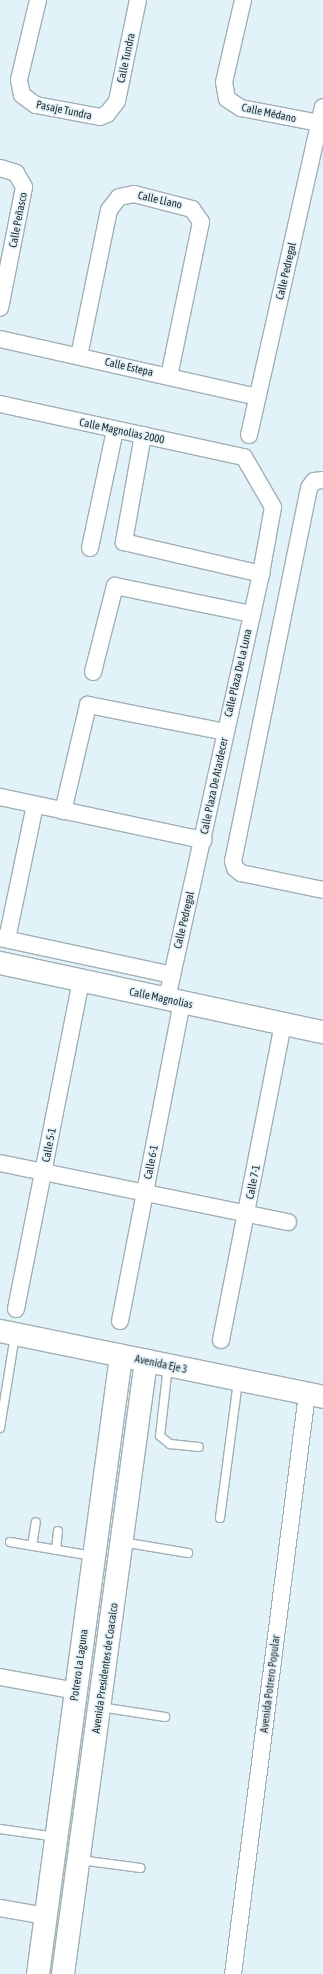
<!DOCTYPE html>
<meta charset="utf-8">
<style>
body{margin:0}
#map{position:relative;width:323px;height:1974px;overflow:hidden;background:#e2f2f9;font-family:"Asap Condensed",sans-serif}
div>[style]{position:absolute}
.roads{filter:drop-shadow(1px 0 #a1b0b7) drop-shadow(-1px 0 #a1b0b7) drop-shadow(0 1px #a1b0b7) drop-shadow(0 -1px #a1b0b7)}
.lane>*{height:8px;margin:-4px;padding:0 4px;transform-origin:4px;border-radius:4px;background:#fff}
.street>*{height:16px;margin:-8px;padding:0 8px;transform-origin:8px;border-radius:8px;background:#fff}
.secondary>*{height:22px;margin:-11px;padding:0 11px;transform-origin:11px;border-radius:11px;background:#fff}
span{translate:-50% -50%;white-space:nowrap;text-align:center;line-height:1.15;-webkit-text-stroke:3.5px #e2f2f9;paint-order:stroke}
.street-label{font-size:11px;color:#252b2e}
</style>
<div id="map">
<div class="roads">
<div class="lane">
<i style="left:168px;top:1366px;width:70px;rotate:96.5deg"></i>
<i style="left:160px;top:1436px;width:13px;rotate:39deg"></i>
<i style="left:170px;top:1444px;width:29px;rotate:6deg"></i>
<i style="left:0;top:1428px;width:94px;rotate:-80.8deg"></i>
<i style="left:220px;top:1518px;width:138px;rotate:-82.5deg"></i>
<i style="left:10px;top:1542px;width:84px;rotate:9.6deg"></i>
<i style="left:122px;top:1542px;width:67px;rotate:9.5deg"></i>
<i style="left:32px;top:1546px;width:24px;rotate:-81deg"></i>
<i style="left:56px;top:1550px;width:19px;rotate:-84deg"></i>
<i style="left:100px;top:1707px;width:66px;rotate:8.7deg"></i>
<i style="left:0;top:1829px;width:57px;rotate:8.1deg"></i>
<i style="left:80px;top:1860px;width:61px;rotate:7.6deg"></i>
</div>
<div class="street">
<i style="left:38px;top:0;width:82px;rotate:103.4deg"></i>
<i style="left:19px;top:80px;width:15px;rotate:79deg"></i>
<i style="left:22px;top:95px;width:17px;rotate:36deg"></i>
<i style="left:36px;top:105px;width:65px;rotate:10.6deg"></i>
<i style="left:100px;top:117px;width:8px;rotate:-23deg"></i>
<i style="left:107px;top:114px;width:16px;rotate:-52deg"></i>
<i style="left:117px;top:101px;width:103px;rotate:-78.3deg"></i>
<i style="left:243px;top:0;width:84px;rotate:103deg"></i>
<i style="left:224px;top:82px;width:17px;rotate:80deg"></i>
<i style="left:227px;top:99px;width:17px;rotate:33deg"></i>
<i style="left:241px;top:108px;width:79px;rotate:10.9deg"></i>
<i style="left:0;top:168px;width:17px;rotate:17deg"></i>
<i style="left:16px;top:173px;width:16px;rotate:60deg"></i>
<i style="left:24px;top:187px;width:123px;rotate:101.2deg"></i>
<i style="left:0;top:339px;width:263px;rotate:12.7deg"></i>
<i style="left:79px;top:356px;width:149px;rotate:-78.4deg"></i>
<i style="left:109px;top:210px;width:16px;rotate:-52deg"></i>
<i style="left:119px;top:197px;width:15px;rotate:-11deg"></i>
<i style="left:134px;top:194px;width:60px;rotate:14.5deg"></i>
<i style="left:192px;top:209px;width:16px;rotate:55deg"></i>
<i style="left:201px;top:222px;width:157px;rotate:101.7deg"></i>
<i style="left:0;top:404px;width:250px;rotate:12.3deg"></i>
<i style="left:244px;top:457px;width:58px;rotate:59.9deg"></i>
<i style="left:273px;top:507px;width:68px;rotate:100.2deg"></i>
<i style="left:261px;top:574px;width:435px;rotate:102.5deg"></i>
<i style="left:143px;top:435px;width:109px;rotate:100.1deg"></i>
<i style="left:124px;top:542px;width:141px;rotate:13.1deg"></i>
<i style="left:249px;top:435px;width:336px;rotate:-77.3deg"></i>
<i style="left:323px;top:480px;width:9px;rotate:174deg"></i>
<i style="left:314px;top:481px;width:9px;rotate:126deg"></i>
<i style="left:309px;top:488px;width:381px;rotate:101.5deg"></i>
<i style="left:233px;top:861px;width:7px;rotate:74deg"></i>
<i style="left:235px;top:868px;width:8px;rotate:40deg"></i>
<i style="left:241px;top:873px;width:84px;rotate:11.7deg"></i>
<i style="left:90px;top:548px;width:121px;rotate:-78deg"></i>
<i style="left:93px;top:672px;width:89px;rotate:-75.7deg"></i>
<i style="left:115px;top:586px;width:140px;rotate:11.6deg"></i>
<i style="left:0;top:797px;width:208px;rotate:12deg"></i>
<i style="left:63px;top:811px;width:109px;rotate:-76.7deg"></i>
<i style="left:88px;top:705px;width:140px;rotate:11.1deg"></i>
<i style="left:0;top:938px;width:176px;rotate:12.1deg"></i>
<i style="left:7px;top:939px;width:137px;rotate:-78.2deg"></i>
<i style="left:0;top:1163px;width:294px;rotate:11.6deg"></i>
<i style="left:16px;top:1309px;width:334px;rotate:-78.8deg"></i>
<i style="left:120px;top:1321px;width:325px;rotate:-79deg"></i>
<i style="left:221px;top:1340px;width:322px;rotate:-78.9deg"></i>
<i style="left:0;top:1677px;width:77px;rotate:10.4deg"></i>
<i style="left:0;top:1908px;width:47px;rotate:9.9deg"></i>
<i style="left:233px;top:1974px;width:585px;rotate:-82.73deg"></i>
</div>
<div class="secondary">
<i style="left:0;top:963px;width:330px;rotate:12.1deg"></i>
<i style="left:0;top:1331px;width:330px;rotate:11.5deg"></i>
<i style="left:38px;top:1974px;width:624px;rotate:-82.35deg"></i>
<i style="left:63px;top:1974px;width:619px;rotate:-82.29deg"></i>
</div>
</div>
<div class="street-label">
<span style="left:126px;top:58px;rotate:-78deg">Calle Tundra</span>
<span style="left:64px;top:110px;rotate:12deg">Pasaje Tundra</span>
<span style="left:269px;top:113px;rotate:12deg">Calle Médano</span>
<span style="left:160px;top:200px;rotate:13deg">Calle Llano</span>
<span style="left:18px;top:220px;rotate:-79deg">Calle Peñasco</span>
<span style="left:286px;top:271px;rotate:-77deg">Calle Pedregal</span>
<span style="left:129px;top:367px;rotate:13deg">Calle Estepa</span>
<span style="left:122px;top:431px;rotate:12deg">Calle Magnolias 2000</span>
<span style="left:238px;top:673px;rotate:-77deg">Calle Plaza De La Luna</span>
<span style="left:214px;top:786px;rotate:-78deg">Calle Plaza De Atardecer</span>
<span style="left:184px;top:920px;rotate:-77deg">Calle Pedregal</span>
<span style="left:161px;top:998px;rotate:12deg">Calle Magnolias</span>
<span style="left:49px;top:1145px;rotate:-79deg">Calle 5-1</span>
<span style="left:151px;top:1162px;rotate:-79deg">Calle 6-1</span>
<span style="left:253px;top:1182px;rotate:-79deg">Calle 7-1</span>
<span style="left:161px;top:1364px;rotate:12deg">Avenida Eje 3</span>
<span style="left:79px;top:1665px;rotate:-82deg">Potrero La Laguna</span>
<span style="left:105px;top:1668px;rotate:-82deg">Avenida Presidentes de Coacalco</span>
<span style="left:270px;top:1684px;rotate:-83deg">Avenida Potrero Popular</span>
</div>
</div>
